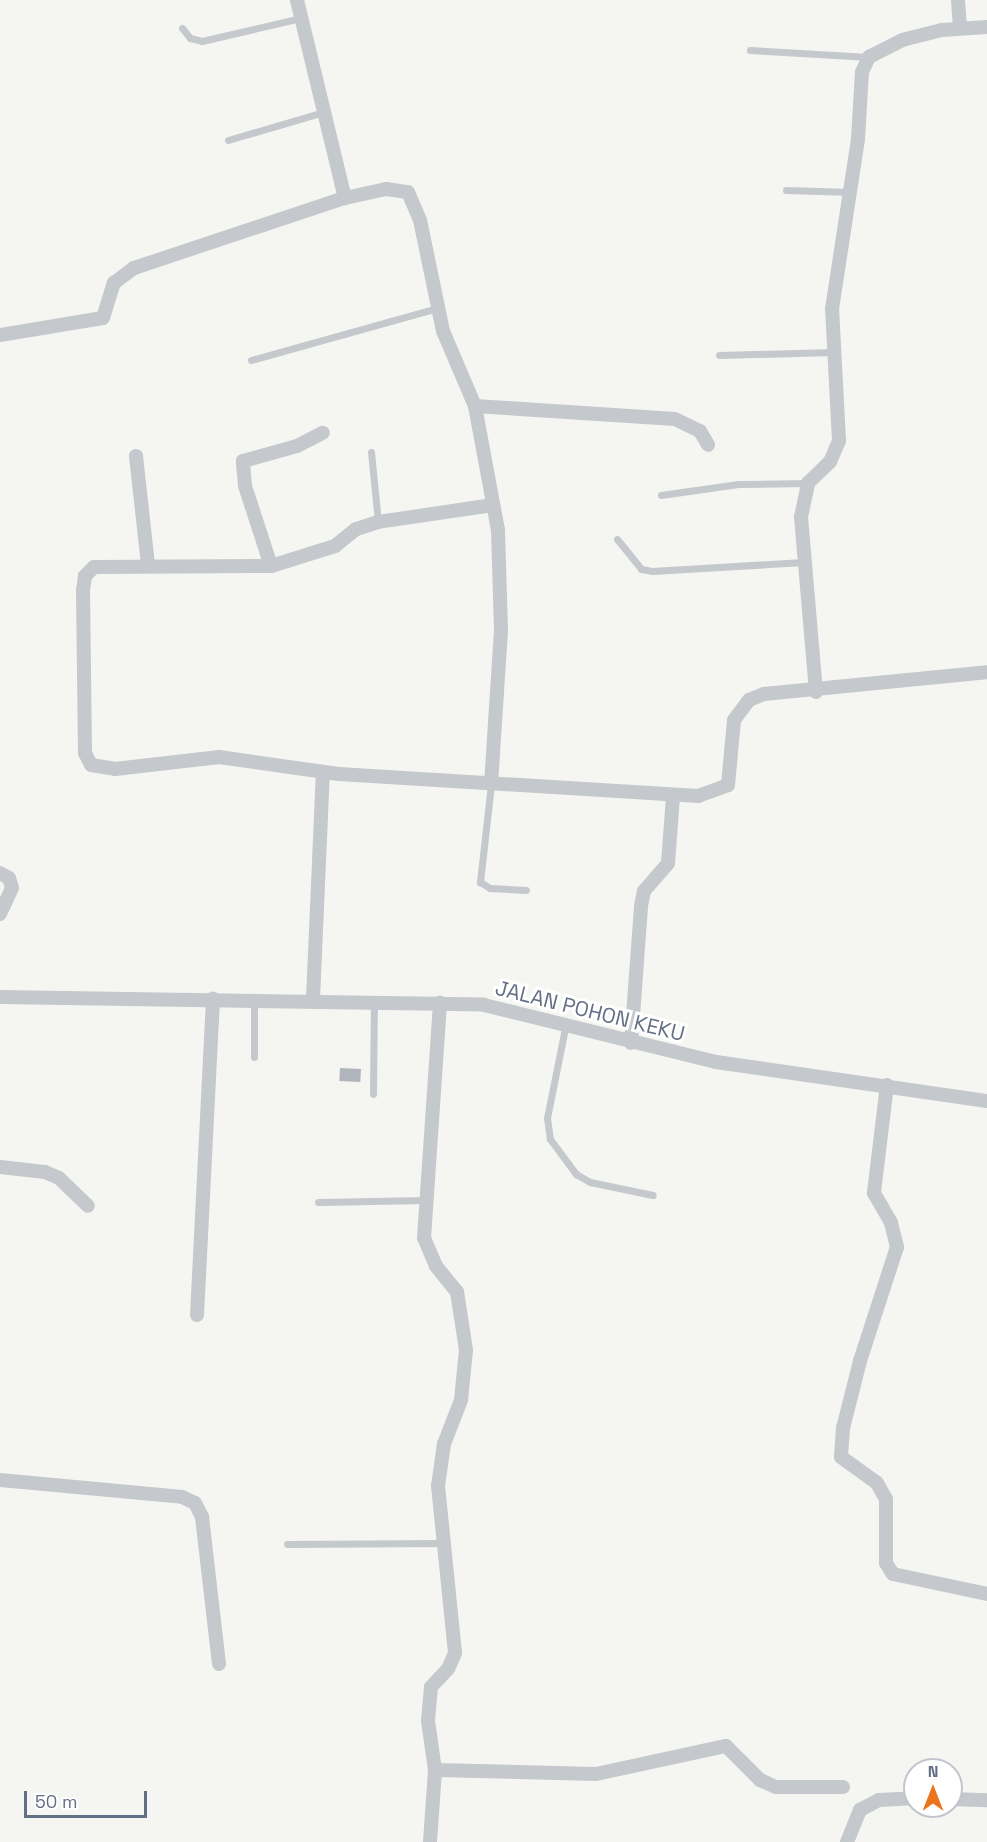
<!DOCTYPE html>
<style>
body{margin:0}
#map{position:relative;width:987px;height:1842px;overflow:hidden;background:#f5f6f2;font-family:"Space Grotesk",sans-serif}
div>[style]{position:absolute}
.building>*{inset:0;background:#b0b5bc;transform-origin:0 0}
.lane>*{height:7px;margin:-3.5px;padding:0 3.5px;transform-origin:3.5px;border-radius:3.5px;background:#c5c8cc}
.street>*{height:14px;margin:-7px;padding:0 7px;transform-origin:7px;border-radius:7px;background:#c5c8cc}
span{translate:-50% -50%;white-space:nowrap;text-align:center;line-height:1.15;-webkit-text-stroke:6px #fff;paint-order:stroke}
.street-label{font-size:21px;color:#636f84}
.north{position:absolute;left:903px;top:1758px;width:60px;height:60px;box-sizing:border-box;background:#fff;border:2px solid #c1c5ce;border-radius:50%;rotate:0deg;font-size:16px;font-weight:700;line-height:24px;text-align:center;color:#636f84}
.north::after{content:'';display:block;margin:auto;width:21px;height:27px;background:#eb751d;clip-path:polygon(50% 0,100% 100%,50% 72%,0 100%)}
.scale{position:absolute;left:24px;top:1791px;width:123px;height:27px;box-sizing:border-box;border:3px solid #636f84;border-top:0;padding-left:8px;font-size:18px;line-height:21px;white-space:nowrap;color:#636f84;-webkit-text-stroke:4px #fff;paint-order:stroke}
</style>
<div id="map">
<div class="building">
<i style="left:340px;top:1068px;width:21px;height:13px;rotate:3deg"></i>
</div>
<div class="lane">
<i style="left:182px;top:28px;width:13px;rotate:51deg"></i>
<i style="left:190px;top:38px;width:12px;rotate:14deg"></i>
<i style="left:202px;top:41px;width:102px;rotate:-13.1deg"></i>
<i style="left:750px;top:50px;width:119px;rotate:3.4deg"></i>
<i style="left:228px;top:140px;width:100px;rotate:-16.3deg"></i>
<i style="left:786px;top:190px;width:65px;rotate:1.8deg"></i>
<i style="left:719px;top:355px;width:114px;rotate:-1.5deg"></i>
<i style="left:251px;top:360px;width:193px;rotate:-15.6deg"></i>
<i style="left:371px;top:452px;width:70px;rotate:84.3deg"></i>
<i style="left:661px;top:495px;width:78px;rotate:-8.1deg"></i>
<i style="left:738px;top:484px;width:70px;rotate:-0.8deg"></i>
<i style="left:617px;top:539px;width:38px;rotate:51deg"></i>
<i style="left:641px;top:569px;width:11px;rotate:10deg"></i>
<i style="left:652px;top:571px;width:152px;rotate:-3.4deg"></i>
<i style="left:491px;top:784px;width:99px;rotate:96.4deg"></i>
<i style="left:480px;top:882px;width:12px;rotate:31deg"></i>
<i style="left:490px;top:888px;width:36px;rotate:3deg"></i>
<i style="left:566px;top:1023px;width:97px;rotate:101.3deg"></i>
<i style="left:547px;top:1118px;width:21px;rotate:82deg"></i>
<i style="left:550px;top:1139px;width:44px;rotate:53.4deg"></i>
<i style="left:576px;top:1174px;width:16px;rotate:30deg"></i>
<i style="left:590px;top:1182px;width:64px;rotate:11.7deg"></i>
<i style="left:254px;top:1057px;width:57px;rotate:-90deg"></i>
<i style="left:373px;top:1094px;width:93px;rotate:-89.4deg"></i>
<i style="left:318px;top:1202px;width:109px;rotate:-1.1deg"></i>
<i style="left:287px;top:1544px;width:157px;rotate:-0.4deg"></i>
</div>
<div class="street">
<i style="left:297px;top:0;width:204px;rotate:76.4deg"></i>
<i style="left:958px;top:0;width:28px;rotate:86deg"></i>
<i style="left:0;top:335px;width:104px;rotate:-9.4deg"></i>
<i style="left:103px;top:318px;width:37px;rotate:-73deg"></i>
<i style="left:114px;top:283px;width:25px;rotate:-37deg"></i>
<i style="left:134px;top:268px;width:222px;rotate:-18.4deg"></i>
<i style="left:345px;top:198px;width:42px;rotate:-12.4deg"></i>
<i style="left:386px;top:189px;width:22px;rotate:8deg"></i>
<i style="left:408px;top:192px;width:30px;rotate:67deg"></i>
<i style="left:420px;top:220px;width:113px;rotate:78.3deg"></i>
<i style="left:443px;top:331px;width:82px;rotate:66.9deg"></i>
<i style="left:475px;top:406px;width:126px;rotate:79.5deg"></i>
<i style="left:498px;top:530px;width:100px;rotate:88.3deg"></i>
<i style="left:501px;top:630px;width:154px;rotate:93.7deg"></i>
<i style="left:475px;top:406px;width:200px;rotate:3.7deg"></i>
<i style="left:675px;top:419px;width:28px;rotate:26deg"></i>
<i style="left:700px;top:431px;width:16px;rotate:60deg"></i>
<i style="left:136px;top:456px;width:110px;rotate:83.7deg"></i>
<i style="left:493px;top:505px;width:116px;rotate:171.6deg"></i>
<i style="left:378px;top:522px;width:23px;rotate:162deg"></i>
<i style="left:356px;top:529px;width:27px;rotate:141deg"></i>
<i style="left:335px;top:546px;width:67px;rotate:162.6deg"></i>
<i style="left:271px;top:566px;width:177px;rotate:179.7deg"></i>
<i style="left:94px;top:567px;width:13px;rotate:135deg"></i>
<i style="left:85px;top:576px;width:14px;rotate:98deg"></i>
<i style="left:83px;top:590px;width:163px;rotate:89.3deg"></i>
<i style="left:85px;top:753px;width:13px;rotate:63deg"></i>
<i style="left:91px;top:765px;width:24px;rotate:9deg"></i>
<i style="left:115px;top:769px;width:105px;rotate:-6.6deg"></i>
<i style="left:219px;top:757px;width:121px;rotate:8.1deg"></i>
<i style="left:339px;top:774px;width:360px;rotate:3.5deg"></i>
<i style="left:698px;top:796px;width:32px;rotate:-20deg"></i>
<i style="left:728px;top:785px;width:65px;rotate:-84.7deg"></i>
<i style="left:734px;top:720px;width:25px;rotate:-53deg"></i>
<i style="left:749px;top:700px;width:16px;rotate:-22deg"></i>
<i style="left:764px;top:694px;width:224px;rotate:-5.6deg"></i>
<i style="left:271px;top:566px;width:84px;rotate:-108deg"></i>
<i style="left:245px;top:486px;width:25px;rotate:-95deg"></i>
<i style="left:243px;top:461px;width:56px;rotate:-15.5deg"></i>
<i style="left:297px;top:446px;width:29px;rotate:-27deg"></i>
<i style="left:816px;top:692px;width:176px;rotate:-94.9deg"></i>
<i style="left:801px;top:517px;width:35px;rotate:-78deg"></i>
<i style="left:808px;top:483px;width:30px;rotate:-44deg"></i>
<i style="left:830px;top:462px;width:23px;rotate:-67deg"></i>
<i style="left:839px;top:441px;width:132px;rotate:-93deg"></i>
<i style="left:832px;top:309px;width:172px;rotate:-81.3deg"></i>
<i style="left:858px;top:139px;width:67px;rotate:-86.6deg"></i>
<i style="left:862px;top:72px;width:17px;rotate:-65deg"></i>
<i style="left:869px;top:57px;width:37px;rotate:-27deg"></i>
<i style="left:902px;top:40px;width:41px;rotate:-14deg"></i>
<i style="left:942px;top:30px;width:45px;rotate:-3.8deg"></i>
<i style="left:0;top:873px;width:10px;rotate:29deg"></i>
<i style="left:9px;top:878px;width:10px;rotate:73deg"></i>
<i style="left:12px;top:888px;width:29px;rotate:115deg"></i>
<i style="left:0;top:997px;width:484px;rotate:0.9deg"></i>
<i style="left:484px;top:1005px;width:239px;rotate:13.8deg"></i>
<i style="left:716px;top:1062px;width:274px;rotate:8.2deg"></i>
<i style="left:313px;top:999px;width:227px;rotate:-87.5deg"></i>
<i style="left:631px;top:1043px;width:137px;rotate:-85.8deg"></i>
<i style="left:641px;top:906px;width:15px;rotate:-79deg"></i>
<i style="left:644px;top:891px;width:37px;rotate:-49deg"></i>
<i style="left:668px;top:863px;width:66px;rotate:-85.7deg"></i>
<i style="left:887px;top:1085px;width:109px;rotate:96.9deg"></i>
<i style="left:874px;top:1193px;width:34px;rotate:60deg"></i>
<i style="left:891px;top:1223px;width:25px;rotate:76deg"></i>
<i style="left:897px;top:1247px;width:120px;rotate:108deg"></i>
<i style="left:860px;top:1361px;width:69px;rotate:104.2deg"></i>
<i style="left:843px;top:1428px;width:29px;rotate:94deg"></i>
<i style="left:841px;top:1457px;width:44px;rotate:35.8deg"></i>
<i style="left:877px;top:1483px;width:18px;rotate:61deg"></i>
<i style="left:886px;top:1499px;width:64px;rotate:90deg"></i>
<i style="left:886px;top:1563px;width:13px;rotate:58deg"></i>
<i style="left:893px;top:1574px;width:96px;rotate:12deg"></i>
<i style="left:0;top:1167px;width:45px;rotate:6.3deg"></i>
<i style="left:45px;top:1172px;width:15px;rotate:23deg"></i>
<i style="left:59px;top:1178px;width:40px;rotate:44deg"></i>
<i style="left:197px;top:1315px;width:317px;rotate:-87.1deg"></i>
<i style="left:0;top:1480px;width:183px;rotate:5.3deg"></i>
<i style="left:182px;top:1497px;width:14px;rotate:25deg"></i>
<i style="left:195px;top:1503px;width:16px;rotate:63deg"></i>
<i style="left:202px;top:1517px;width:148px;rotate:83.4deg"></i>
<i style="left:435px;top:1770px;width:49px;rotate:-98.1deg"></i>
<i style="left:428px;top:1721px;width:34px;rotate:-85deg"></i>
<i style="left:431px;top:1687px;width:25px;rotate:-47deg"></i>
<i style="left:448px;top:1669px;width:17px;rotate:-66deg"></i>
<i style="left:455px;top:1653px;width:168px;rotate:-95.8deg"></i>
<i style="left:438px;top:1486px;width:42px;rotate:-81.9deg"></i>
<i style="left:444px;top:1444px;width:47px;rotate:-68.9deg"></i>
<i style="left:461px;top:1400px;width:50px;rotate:-84.3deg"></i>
<i style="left:466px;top:1350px;width:59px;rotate:-98.8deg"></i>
<i style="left:457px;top:1292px;width:33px;rotate:-129deg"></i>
<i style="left:436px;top:1266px;width:30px;rotate:-113deg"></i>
<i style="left:424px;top:1238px;width:236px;rotate:-86.1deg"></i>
<i style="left:951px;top:1799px;width:36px;rotate:2deg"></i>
<i style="left:430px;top:1842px;width:72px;rotate:-86deg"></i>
<i style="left:435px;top:1770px;width:161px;rotate:1.4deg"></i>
<i style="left:596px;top:1774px;width:133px;rotate:-12.2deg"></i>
<i style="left:726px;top:1746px;width:48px;rotate:45deg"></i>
<i style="left:760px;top:1780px;width:17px;rotate:24deg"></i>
<i style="left:776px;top:1787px;width:67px"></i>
<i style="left:847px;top:1842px;width:35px;rotate:-68deg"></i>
<i style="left:860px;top:1810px;width:21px;rotate:-28deg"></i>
<i style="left:879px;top:1800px;width:36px;rotate:-3deg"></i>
</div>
<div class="street-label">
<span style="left:590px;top:1011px;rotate:14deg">JALAN POHON KEKU</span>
</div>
<div class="north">N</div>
<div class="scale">50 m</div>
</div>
